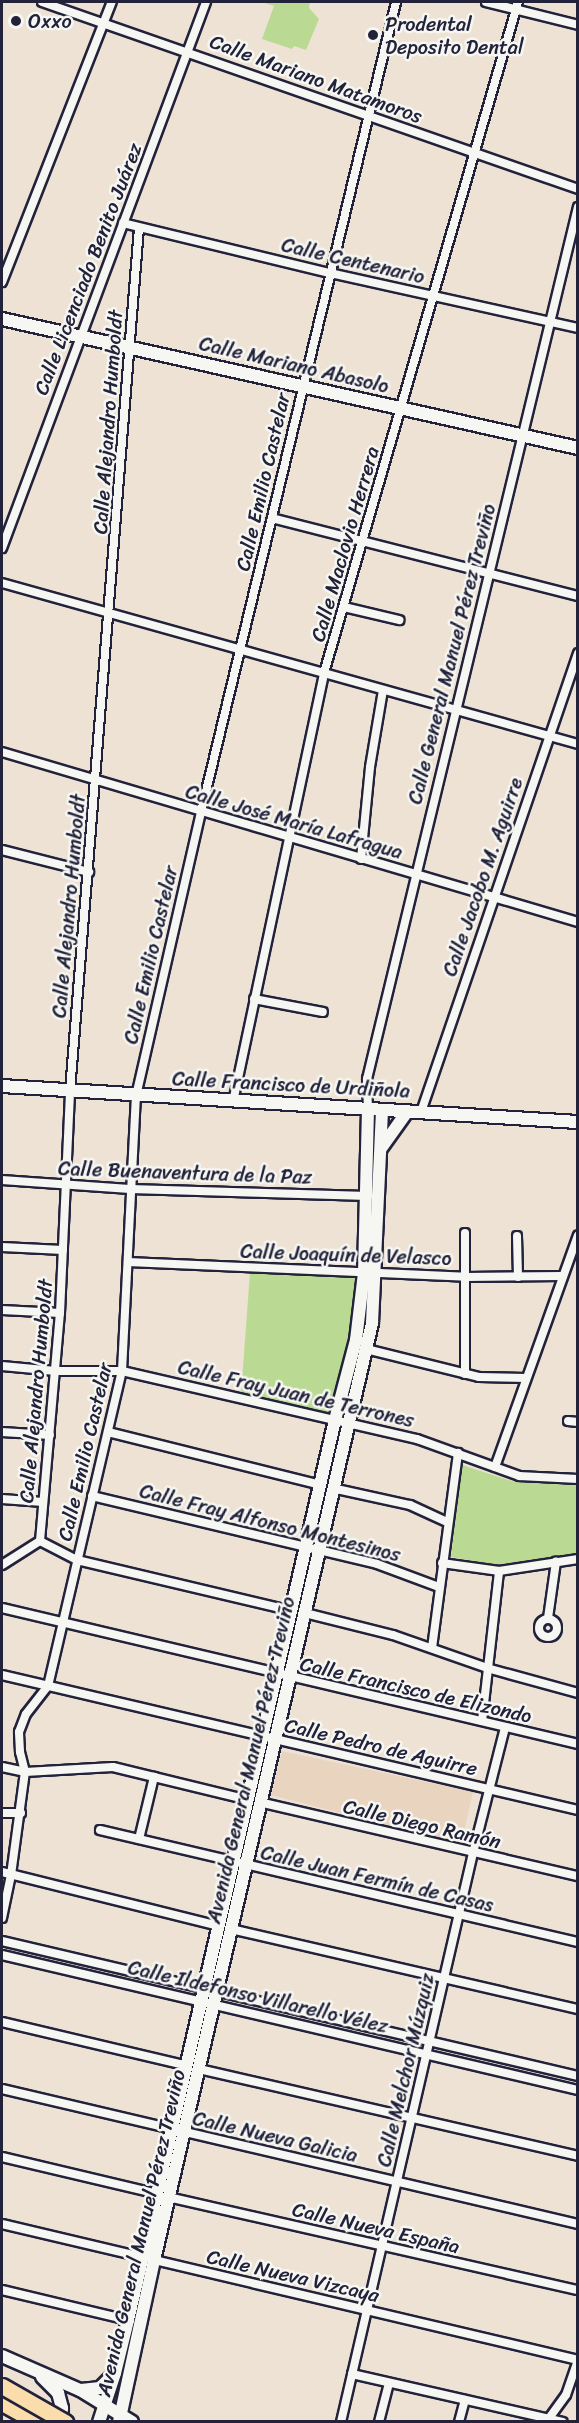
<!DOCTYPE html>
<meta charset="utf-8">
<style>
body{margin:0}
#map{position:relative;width:579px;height:2423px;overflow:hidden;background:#eee2d4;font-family:Sriracha,sans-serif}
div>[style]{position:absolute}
.built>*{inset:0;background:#e9d4bf}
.green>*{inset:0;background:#bada94}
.roads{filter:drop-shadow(2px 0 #22223b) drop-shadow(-2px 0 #22223b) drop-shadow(0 2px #22223b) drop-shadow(0 -2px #22223b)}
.street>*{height:8px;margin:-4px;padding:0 4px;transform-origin:4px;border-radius:4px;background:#f6f6f2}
.street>.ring{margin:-4px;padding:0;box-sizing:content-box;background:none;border:8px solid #f6f6f2;border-radius:50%}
.secondary>*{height:12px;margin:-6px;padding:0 6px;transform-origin:6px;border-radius:6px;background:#f6f6f2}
.highway>*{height:15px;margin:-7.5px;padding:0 7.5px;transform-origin:7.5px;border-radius:7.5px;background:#faddab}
.bridges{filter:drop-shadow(2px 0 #22223b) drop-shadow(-2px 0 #22223b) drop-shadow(0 2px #22223b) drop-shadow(0 -2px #22223b)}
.highway-bridge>*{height:15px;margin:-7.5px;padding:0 7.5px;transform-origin:7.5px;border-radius:7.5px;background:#faddab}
.dots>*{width:16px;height:16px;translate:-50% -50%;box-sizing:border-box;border:3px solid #f6f6f2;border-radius:50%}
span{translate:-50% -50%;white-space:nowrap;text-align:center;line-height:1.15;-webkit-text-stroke:5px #f6f6f2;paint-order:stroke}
.poi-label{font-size:20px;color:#22223b}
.left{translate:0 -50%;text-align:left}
.street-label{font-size:20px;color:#22223b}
.frame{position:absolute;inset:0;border:3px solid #22223b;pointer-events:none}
</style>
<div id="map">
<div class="built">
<i style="clip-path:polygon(282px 1751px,473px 1792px,461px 1844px,271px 1795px)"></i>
</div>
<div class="green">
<i style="clip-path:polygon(261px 2px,310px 2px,309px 8px,319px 19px,306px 50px,294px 46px,292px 49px,262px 39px,274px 6px)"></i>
<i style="clip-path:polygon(250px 1272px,357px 1277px,355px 1311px,330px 1415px,241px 1395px)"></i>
<i style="clip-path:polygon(462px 1465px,515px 1482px,577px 1485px,577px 1554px,496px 1565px,451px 1557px)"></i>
</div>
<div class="roads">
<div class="street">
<i style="left:42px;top:2px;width:568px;rotate:19.23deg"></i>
<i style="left:486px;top:2px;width:95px;rotate:14deg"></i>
<i style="left:123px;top:223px;width:213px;rotate:13.6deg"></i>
<i style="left:330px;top:273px;width:254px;rotate:12.5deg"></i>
<i style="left:2px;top:282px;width:301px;rotate:-68.6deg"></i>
<i style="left:272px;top:518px;width:316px;rotate:14.3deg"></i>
<i style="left:2px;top:548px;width:583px;rotate:-69.51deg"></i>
<i style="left:2px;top:583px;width:598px;rotate:15.62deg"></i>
<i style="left:344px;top:607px;width:57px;rotate:13.3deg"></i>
<i style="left:2px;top:752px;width:601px;rotate:16.44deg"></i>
<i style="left:2px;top:850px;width:90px;rotate:14.2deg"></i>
<i style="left:361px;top:859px;width:92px;rotate:-84.4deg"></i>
<i style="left:370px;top:767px;width:78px;rotate:-80.4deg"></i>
<i style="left:254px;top:999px;width:70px;rotate:10.7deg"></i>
<i style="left:233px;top:1102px;width:439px;rotate:-78deg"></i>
<i style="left:324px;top:673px;width:698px;rotate:-73.87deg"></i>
<i style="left:368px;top:1110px;width:31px;rotate:-92deg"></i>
<i style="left:367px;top:1079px;width:897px;rotate:-76.4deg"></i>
<i style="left:421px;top:1112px;width:485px;rotate:-71.1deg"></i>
<i style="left:2px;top:1180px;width:128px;rotate:4deg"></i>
<i style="left:130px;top:1189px;width:238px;rotate:1.7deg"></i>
<i style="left:517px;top:1236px;width:41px;rotate:88.6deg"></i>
<i style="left:2px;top:1247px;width:61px;rotate:2.8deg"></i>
<i style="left:128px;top:1262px;width:338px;rotate:2.5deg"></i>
<i style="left:466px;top:1277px;width:97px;rotate:-0.6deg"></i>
<i style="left:2px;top:1310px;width:58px;rotate:3deg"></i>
<i style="left:366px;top:1349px;width:116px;rotate:13.9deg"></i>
<i style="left:479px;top:1377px;width:47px;rotate:1.2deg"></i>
<i style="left:2px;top:1366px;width:54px;rotate:5.3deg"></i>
<i style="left:56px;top:1371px;width:66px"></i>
<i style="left:122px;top:1371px;width:303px;rotate:13deg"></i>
<i style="left:417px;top:1439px;width:109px;rotate:19.9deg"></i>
<i style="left:519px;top:1476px;width:59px;rotate:2.9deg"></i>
<i style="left:465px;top:1374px;width:141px;rotate:-90deg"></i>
<i style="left:568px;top:1421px;width:10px;rotate:6deg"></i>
<i style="left:2px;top:1432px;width:48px;rotate:3.6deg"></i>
<i style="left:108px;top:1432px;width:219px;rotate:14deg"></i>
<i style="left:495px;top:1467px;width:246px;rotate:-70.3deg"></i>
<i style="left:332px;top:1488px;width:80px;rotate:12.3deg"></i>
<i style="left:410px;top:1505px;width:41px;rotate:24.7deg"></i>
<i style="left:92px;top:1496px;width:293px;rotate:13.4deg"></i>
<i style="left:377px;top:1564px;width:66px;rotate:20.4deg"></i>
<i style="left:2px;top:1499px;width:41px;rotate:4.2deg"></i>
<i style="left:40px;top:1541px;width:229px;rotate:-85deg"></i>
<i style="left:60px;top:1313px;width:222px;rotate:-87.4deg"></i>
<i style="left:70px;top:1091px;width:866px;rotate:-85.43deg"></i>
<i style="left:40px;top:1541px;width:42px;rotate:27.2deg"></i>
<i style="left:77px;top:1560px;width:221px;rotate:13.3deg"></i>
<i style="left:442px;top:1563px;width:58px;rotate:8deg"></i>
<i style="left:499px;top:1571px;width:80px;rotate:-8.6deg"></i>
<i style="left:2px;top:1565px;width:45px;rotate:-32.3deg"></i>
<i style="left:2px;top:1608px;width:592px;rotate:13.28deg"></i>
<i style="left:305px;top:1613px;width:91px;rotate:14deg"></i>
<i style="left:393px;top:1635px;width:100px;rotate:19.3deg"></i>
<i style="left:487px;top:1668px;width:94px;rotate:15.4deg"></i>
<i style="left:548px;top:1618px;width:57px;rotate:-81.9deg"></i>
<i class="ring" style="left:539px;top:1619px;width:10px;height:10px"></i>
<i style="left:432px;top:1648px;width:197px;rotate:-82.4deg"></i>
<i style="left:2px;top:1675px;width:592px;rotate:13.19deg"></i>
<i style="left:482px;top:1721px;width:151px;rotate:-83.5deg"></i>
<i style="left:2px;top:1767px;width:24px;rotate:12deg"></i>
<i style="left:25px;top:1772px;width:88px;rotate:-3.3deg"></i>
<i style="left:113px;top:1767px;width:139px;rotate:13.7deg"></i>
<i style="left:259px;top:1802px;width:327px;rotate:13.1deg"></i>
<i style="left:2px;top:1813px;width:19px"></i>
<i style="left:100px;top:1830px;width:491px;rotate:13.2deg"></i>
<i style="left:139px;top:1839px;width:64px;rotate:-76.4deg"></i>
<i style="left:2px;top:1872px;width:224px;rotate:14deg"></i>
<i style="left:2px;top:1918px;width:44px;rotate:-78.2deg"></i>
<i style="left:11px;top:1875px;width:104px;rotate:-82.3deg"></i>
<i style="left:25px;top:1772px;width:21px;rotate:-104deg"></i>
<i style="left:20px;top:1752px;width:20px;rotate:-93deg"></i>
<i style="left:19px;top:1732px;width:19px;rotate:-69deg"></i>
<i style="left:26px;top:1714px;width:36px;rotate:-52deg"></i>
<i style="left:48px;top:1686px;width:324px;rotate:-76.8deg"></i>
<i style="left:122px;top:1371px;width:275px;rotate:-87.1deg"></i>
<i style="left:136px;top:1096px;width:291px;rotate:-77.1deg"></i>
<i style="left:201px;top:812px;width:833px;rotate:-76.46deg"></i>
<i style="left:231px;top:1929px;width:356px;rotate:13deg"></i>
<i style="left:2px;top:1941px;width:592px;rotate:13.19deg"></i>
<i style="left:2px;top:1955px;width:592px;rotate:13.19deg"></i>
<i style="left:2px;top:2022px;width:191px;rotate:13.3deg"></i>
<i style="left:199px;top:2069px;width:389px;rotate:12.9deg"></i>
<i style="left:2px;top:2089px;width:592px;rotate:13.19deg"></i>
<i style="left:2px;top:2157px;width:160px;rotate:13.3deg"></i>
<i style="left:168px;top:2197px;width:420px;rotate:12.8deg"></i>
<i style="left:2px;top:2224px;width:592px;rotate:13.28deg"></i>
<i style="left:2px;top:2290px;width:130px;rotate:13.4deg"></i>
<i style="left:352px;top:2374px;width:216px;rotate:12.8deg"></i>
<i style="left:547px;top:2421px;width:32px;rotate:-54deg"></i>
<i style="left:566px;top:2395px;width:37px;rotate:-71deg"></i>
<i style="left:341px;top:2422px;width:584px;rotate:-76.94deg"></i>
<i style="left:473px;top:1853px;width:130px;rotate:-75.7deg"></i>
<i style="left:379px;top:2422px;width:40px;rotate:-75.6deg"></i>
<i style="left:459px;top:2422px;width:23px;rotate:-75deg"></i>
</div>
<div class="secondary">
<i style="left:2px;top:319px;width:590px;rotate:12.62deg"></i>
<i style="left:2px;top:1086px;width:577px;rotate:3.58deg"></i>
<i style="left:382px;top:1147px;width:43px;rotate:-54.5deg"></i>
<i style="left:2px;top:2356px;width:85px;rotate:23.6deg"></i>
<i style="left:80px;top:2390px;width:61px;rotate:31.6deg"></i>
<i style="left:42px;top:2377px;width:23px;rotate:45deg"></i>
<i style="left:58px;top:2393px;width:16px;rotate:75deg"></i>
<i style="left:62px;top:2408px;width:14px;rotate:98deg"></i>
<i style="left:81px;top:2390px;width:19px;rotate:-6deg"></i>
<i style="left:100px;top:2388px;width:20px;rotate:-45deg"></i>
<i style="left:99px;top:2422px;width:52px;rotate:-71.9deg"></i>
<i style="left:115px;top:2373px;width:55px;rotate:-76.2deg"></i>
<i style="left:128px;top:2320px;width:923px;rotate:-77.05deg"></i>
<i style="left:335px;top:1420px;width:83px;rotate:-75.3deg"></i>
<i style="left:356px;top:1340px;width:67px;rotate:-83.2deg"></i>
<i style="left:364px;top:1273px;width:163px;rotate:-88.6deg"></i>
<i style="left:119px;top:2422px;width:166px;rotate:-77.8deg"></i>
<i style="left:154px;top:2260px;width:962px;rotate:-76.9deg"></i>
<i style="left:372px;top:1323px;width:212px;rotate:-87.3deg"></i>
</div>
<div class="highway">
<i style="left:2px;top:2403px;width:39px;rotate:29deg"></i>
</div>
</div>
<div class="bridges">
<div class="highway-bridge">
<i style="left:2px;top:2386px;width:73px;rotate:29.7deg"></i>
</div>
</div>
<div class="dots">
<i style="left:16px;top:21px;background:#22223b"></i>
<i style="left:373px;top:35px;background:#22223b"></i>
</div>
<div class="poi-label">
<span class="left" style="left:28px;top:21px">Oxxo</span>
<span class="left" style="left:385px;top:36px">Prodental<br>Deposito Dental</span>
</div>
<div class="street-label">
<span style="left:316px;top:79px;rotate:20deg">Calle Mariano Matamoros</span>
<span style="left:353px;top:261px;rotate:13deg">Calle Centenario</span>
<span style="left:88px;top:269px;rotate:-69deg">Calle Licenciado Benito Juárez</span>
<span style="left:294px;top:365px;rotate:13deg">Calle Mariano Abasolo</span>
<span style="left:108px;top:422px;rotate:-86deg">Calle Alejandro Humboldt</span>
<span style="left:263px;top:482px;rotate:-77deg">Calle Emilio Castelar</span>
<span style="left:345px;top:544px;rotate:-74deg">Calle Maclovio Herrera</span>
<span style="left:452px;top:654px;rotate:-76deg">Calle General Manuel Pérez Treviño</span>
<span style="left:294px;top:822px;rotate:16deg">Calle José María Lafragua</span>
<span style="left:483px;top:877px;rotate:-71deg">Calle Jacobo M. Aguirre</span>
<span style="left:69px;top:906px;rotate:-85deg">Calle Alejandro Humboldt</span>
<span style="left:151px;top:955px;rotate:-77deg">Calle Emilio Castelar</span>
<span style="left:291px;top:1085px;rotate:3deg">Calle Francisco de Urdiñola</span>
<span style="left:185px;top:1173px;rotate:2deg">Calle Buenaventura de la Paz</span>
<span style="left:346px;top:1255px;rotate:2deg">Calle Joaquín de Velasco</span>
<span style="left:36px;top:1391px;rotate:-85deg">Calle Alejandro Humboldt</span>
<span style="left:296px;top:1394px;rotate:13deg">Calle Fray Juan de Terrones</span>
<span style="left:85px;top:1452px;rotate:-77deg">Calle Emilio Castelar</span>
<span style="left:270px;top:1523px;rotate:14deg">Calle Fray Alfonso Montesinos</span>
<span style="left:416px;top:1690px;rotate:13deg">Calle Francisco de Elizondo</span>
<span style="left:381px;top:1747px;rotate:13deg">Calle Pedro de Aguirre</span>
<span style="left:251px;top:1760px;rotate:-77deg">Avenida General Manuel Pérez Treviño</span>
<span style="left:422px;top:1824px;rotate:13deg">Calle Diego Ramón</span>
<span style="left:377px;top:1879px;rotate:13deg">Calle Juan Fermín de Casas</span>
<span style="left:258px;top:1997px;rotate:13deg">Calle Ildefonso Villarello Vélez</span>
<span style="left:406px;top:2070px;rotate:-77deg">Calle Melchor Múzquiz</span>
<span style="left:275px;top:2137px;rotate:13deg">Calle Nueva Galicia</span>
<span style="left:376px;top:2228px;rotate:13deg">Calle Nueva España</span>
<span style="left:141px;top:2233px;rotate:-77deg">Avenida General Manuel Pérez Treviño</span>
<span style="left:293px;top:2276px;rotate:13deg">Calle Nueva Vizcaya</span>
</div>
<div class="frame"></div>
</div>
